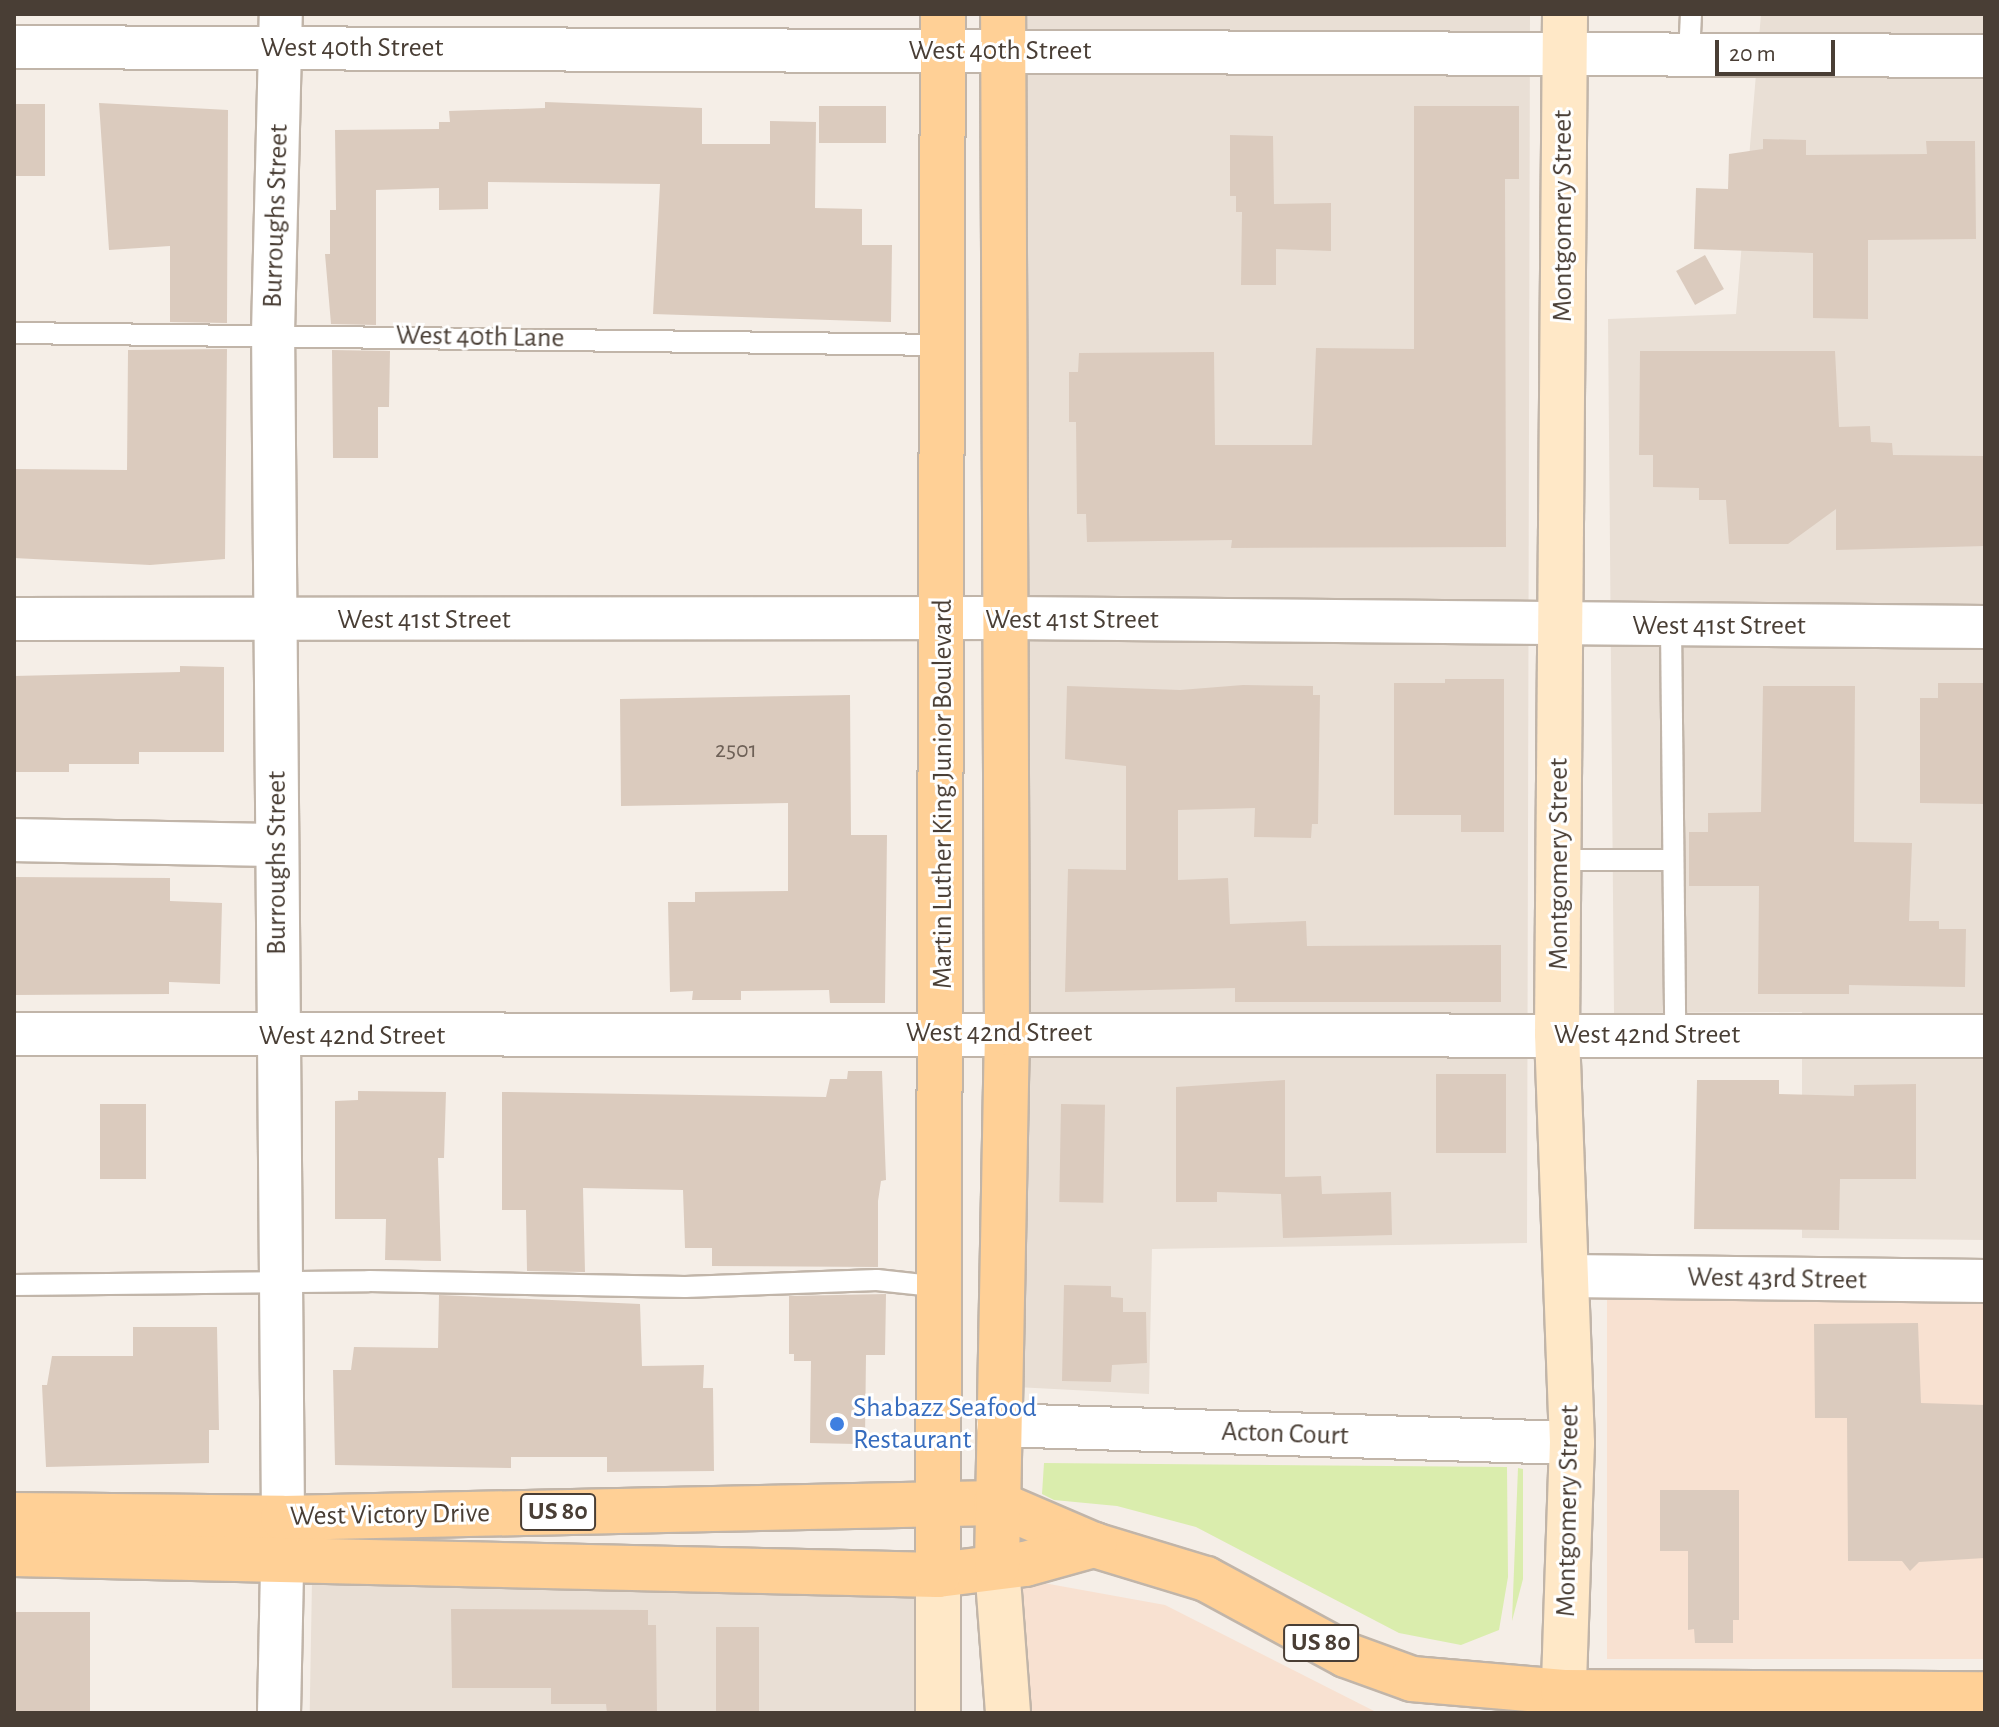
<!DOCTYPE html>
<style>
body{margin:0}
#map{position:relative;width:1999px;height:1727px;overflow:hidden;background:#f5eee7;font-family:"Alegreya Sans",sans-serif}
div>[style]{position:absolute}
.residential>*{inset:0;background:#e9dfd5;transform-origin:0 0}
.commercial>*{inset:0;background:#f8e1d1;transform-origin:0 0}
.green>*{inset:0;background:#daedad}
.building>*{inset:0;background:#dbcbbe;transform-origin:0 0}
.roads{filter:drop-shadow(2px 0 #c1b5a9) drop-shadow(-2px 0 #c1b5a9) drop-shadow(0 2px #c1b5a9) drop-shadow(0 -2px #c1b5a9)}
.service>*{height:20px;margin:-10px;padding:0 10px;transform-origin:10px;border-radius:10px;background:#fff}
.minor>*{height:42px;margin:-21px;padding:0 21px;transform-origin:21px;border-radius:21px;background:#fff}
.secondary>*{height:44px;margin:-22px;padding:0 22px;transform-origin:22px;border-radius:22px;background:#ffe8c7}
.primary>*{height:44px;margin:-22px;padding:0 22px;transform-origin:22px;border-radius:22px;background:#ffd096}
.dots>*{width:22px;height:22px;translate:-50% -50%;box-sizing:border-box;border:4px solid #fff;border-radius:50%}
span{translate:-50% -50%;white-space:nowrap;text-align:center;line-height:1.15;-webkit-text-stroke:6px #fff;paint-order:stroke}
.number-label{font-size:24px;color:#6e6157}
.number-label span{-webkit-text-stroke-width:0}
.shield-label span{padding:2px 6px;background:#fff;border:2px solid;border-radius:6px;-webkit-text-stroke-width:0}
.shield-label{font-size:26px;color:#493e35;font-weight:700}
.street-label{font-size:28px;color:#493e35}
.shop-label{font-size:28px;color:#366cbe}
.left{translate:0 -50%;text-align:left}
.frame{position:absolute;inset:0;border:16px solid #493e35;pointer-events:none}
.scale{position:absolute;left:1715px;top:40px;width:120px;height:36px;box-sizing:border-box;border:4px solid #493e35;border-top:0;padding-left:10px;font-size:24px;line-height:28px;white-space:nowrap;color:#493e35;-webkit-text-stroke:6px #fff;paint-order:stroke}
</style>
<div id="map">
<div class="residential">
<i style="clip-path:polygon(987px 14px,1530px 14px,1527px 1243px,1152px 1249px,1149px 1394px,999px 1386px)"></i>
<i style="clip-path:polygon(1761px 14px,1985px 14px,1985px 1240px,1802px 1238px,1802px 1012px,1614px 1013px,1608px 319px,1736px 314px)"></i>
<i style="left:312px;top:1581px;width:614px;height:132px;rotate:1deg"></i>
</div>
<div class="commercial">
<i style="left:1985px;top:1299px;width:360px;height:378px;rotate:90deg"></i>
<i style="clip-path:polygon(994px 1574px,1165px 1605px,1378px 1713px,998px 1713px)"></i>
</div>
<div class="green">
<i style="clip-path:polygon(1044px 1463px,1507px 1467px,1508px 1577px,1499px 1630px,1461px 1645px,1399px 1633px,1196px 1527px,1117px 1506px,1054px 1500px,1042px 1494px)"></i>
<i style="clip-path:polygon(1518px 1468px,1523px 1469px,1523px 1579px,1512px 1621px)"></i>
</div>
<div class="building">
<i style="clip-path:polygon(545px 102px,702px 108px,702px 144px,770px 144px,770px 121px,816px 122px,815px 208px,862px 209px,862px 245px,892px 245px,891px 322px,653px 314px,660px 184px,488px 182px,488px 209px,439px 210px,439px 188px,376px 190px,376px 325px,331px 324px,325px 254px,330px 254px,330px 210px,336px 210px,335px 130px,439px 129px,439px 122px,450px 122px,449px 111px,545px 108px)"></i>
<i style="clip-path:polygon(99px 103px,228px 110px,227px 323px,170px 322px,170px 246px,109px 250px)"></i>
<i style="left:14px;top:104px;width:31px;height:72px"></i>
<i style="left:819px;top:106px;width:67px;height:37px"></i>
<i style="clip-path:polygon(1414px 106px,1519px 106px,1519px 179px,1505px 179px,1506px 547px,1231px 548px,1232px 540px,1087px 542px,1086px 514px,1077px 514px,1076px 422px,1069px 422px,1069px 372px,1078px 372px,1079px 353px,1214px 352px,1215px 445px,1312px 445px,1316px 348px,1414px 349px)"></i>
<i style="clip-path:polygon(1230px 135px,1273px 136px,1274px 204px,1331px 203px,1331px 251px,1276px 249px,1276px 285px,1241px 285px,1242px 212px,1236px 212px,1236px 196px,1230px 196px)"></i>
<i style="clip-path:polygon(1763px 139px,1806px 140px,1806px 155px,1927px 154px,1926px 141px,1975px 141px,1976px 239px,1868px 240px,1868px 319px,1813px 318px,1813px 253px,1694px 249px,1696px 188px,1728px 189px,1729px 154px,1763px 149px)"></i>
<i style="left:1705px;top:255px;width:39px;height:33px;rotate:61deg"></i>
<i style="clip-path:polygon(227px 349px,225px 559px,150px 565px,14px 558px,14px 469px,127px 470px,128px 350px)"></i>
<i style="clip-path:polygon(332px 350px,390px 351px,389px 407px,378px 407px,378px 458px,333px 458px)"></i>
<i style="clip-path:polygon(1640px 351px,1835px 351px,1839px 427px,1870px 426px,1871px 442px,1892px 443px,1893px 455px,1985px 456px,1985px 546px,1836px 550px,1836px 509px,1788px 544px,1729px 544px,1726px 500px,1699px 500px,1699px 488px,1653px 487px,1653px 455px,1639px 455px)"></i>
<i style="clip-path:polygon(180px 666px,224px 667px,224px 752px,139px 752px,139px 764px,69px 764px,69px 772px,14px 772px,14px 676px,180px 672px)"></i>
<i style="clip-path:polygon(1445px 679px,1504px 679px,1504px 832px,1461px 832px,1461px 815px,1394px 815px,1394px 683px,1445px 683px)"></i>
<i style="clip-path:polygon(1938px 683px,1985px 683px,1985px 804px,1920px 803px,1920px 698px,1938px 698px)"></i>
<i style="clip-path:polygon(1243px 685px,1313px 686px,1313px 695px,1320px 695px,1318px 824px,1312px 824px,1311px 838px,1254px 837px,1255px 808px,1178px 810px,1178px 880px,1228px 878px,1230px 924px,1306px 921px,1307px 946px,1501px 945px,1501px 1002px,1235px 1002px,1235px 988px,1065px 992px,1068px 869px,1126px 870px,1126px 766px,1065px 759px,1067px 686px,1180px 690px)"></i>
<i style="clip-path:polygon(1763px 686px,1855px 686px,1854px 842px,1912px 843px,1909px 921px,1939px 921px,1939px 929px,1966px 929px,1965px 987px,1849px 985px,1849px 994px,1758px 994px,1759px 886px,1689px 886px,1689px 832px,1708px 832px,1708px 813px,1761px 812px)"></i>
<i style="clip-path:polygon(850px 695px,851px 835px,887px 835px,885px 1003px,830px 1003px,829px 990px,741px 991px,741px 1000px,692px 1000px,693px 991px,670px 992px,668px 902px,695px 902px,695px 892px,788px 891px,788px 803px,621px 806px,620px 699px)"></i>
<i style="clip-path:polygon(14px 877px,170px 878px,170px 901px,222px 903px,220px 984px,169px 982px,169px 994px,14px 995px)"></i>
<i style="clip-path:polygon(848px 1071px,882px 1071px,886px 1180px,881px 1181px,878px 1201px,878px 1267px,712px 1266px,712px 1248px,685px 1248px,683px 1190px,583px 1188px,585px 1272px,527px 1271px,526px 1210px,502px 1210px,502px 1092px,826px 1097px,830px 1079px,847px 1079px)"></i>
<i style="left:1436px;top:1074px;width:70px;height:79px"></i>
<i style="clip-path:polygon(1285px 1080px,1285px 1177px,1321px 1176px,1322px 1194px,1391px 1192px,1392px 1235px,1283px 1238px,1281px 1194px,1217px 1192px,1217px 1202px,1176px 1202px,1176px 1087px)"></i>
<i style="clip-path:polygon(1697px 1080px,1779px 1080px,1779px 1094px,1854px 1096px,1854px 1085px,1916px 1084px,1916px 1179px,1840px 1179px,1839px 1230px,1694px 1229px)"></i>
<i style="clip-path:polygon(358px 1091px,446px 1092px,444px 1158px,438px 1158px,441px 1261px,385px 1260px,386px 1219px,335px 1219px,335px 1101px,358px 1100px)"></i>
<i style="left:100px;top:1104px;width:46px;height:75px"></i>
<i style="left:1061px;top:1104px;width:44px;height:98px;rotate:1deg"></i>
<i style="clip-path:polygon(1064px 1285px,1111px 1286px,1111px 1297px,1123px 1298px,1123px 1312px,1146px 1312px,1147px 1363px,1112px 1365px,1111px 1382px,1062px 1381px)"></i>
<i style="clip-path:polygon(886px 1294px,885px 1355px,866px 1355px,865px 1439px,856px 1439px,856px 1444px,810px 1443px,811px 1361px,794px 1361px,794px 1354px,789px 1354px,789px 1296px)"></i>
<i style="clip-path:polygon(439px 1295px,640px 1304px,642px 1366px,704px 1365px,703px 1388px,713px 1388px,714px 1471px,607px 1472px,607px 1457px,511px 1457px,511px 1468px,335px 1465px,333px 1370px,351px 1370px,354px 1347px,438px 1348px)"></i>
<i style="clip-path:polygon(1918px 1323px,1921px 1403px,1985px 1405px,1985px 1558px,1919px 1562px,1910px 1571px,1902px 1561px,1848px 1561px,1847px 1418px,1815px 1418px,1814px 1324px)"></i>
<i style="clip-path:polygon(133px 1327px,217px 1327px,219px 1430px,209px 1430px,209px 1463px,46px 1467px,42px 1385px,47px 1385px,52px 1356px,133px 1356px)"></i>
<i style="clip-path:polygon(1660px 1490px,1739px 1490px,1739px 1620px,1733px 1620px,1733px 1643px,1695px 1643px,1694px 1629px,1688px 1630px,1688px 1551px,1660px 1551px)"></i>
<i style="clip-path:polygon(451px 1609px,648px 1610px,648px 1625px,656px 1625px,657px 1713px,607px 1713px,606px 1704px,551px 1704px,551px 1688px,452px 1688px)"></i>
<i style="left:14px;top:1612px;width:76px;height:101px"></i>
<i style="left:716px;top:1627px;width:43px;height:86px"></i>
</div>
<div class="roads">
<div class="service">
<i style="left:1689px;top:55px;width:41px;rotate:-87.2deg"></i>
<i style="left:14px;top:333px;width:932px;rotate:0.74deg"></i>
<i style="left:1671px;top:626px;width:409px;rotate:89.4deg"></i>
<i style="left:1559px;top:860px;width:114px"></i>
<i style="left:14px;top:1285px;width:355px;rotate:-0.6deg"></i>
<i style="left:369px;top:1281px;width:316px;rotate:1.1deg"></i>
<i style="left:685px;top:1287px;width:192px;rotate:-2.1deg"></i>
<i style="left:877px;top:1280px;width:64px;rotate:6.2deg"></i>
</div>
<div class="minor">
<i style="left:14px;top:47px;width:1971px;rotate:0.26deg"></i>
<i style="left:14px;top:619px;width:994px;rotate:-0.06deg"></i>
<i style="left:1008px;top:618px;width:977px;rotate:0.53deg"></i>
<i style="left:14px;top:840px;width:263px;rotate:1.1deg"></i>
<i style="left:14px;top:1034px;width:1971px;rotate:0.06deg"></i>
<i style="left:1568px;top:1276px;width:417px;rotate:0.7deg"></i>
<i style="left:998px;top:1425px;width:574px;rotate:1.8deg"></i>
<i style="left:279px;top:1713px;width:195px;rotate:-88.8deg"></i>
<i style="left:283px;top:1518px;width:1185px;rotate:-90.48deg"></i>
<i style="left:273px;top:333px;width:319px;rotate:-88.6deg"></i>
</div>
<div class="secondary">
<i style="left:997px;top:1566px;width:147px;rotate:85.7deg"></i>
<i style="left:938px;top:1713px;width:138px;rotate:-90deg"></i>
<i style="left:1563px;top:1713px;width:270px;rotate:-88.1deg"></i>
<i style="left:1572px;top:1443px;width:409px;rotate:-92.1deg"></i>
<i style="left:1557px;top:1034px;width:1020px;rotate:-89.55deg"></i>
</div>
<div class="primary">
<i style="left:14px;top:1515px;width:269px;rotate:0.6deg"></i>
<i style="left:283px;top:1518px;width:713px;rotate:-1.21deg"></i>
<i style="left:996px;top:1503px;width:107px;rotate:23.2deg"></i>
<i style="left:1094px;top:1545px;width:117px;rotate:16.9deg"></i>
<i style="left:1206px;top:1579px;width:159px;rotate:28.5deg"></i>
<i style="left:1346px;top:1655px;width:70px;rotate:20deg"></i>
<i style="left:1412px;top:1679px;width:152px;rotate:4.9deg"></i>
<i style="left:1563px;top:1692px;width:422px;rotate:0.3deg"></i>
<i style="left:14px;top:1554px;width:924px;rotate:1.3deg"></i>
<i style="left:938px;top:1575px;width:88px;rotate:-7.2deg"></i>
<i style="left:1025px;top:1564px;width:72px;rotate:-15.4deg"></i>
<i style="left:997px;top:1566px;width:533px;rotate:-88.93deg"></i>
<i style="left:1007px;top:1033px;width:1019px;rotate:-90.22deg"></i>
<i style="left:938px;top:1575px;width:1561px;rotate:-89.82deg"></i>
</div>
</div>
<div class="dots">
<i style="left:837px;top:1424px;background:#3f7fe0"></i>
</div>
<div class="number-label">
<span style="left:736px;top:751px">2501</span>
</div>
<div class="shield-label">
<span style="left:558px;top:1512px">US 80</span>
<span style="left:1321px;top:1643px">US 80</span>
</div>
<div class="street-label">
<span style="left:352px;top:48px">West 40th Street</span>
<span style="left:1000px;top:51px">West 40th Street</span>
<span style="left:276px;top:216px;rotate:-88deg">Burroughs Street</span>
<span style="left:1563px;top:216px;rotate:-90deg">Montgomery Street</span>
<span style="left:480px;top:337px;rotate:1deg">West 40th Lane</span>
<span style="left:424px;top:620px">West 41st Street</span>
<span style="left:1072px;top:620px">West 41st Street</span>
<span style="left:1719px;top:626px">West 41st Street</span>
<span style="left:943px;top:794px;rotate:-90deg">Martin Luther King Junior Boulevard</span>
<span style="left:277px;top:863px;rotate:-90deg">Burroughs Street</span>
<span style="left:1559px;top:864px;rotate:-90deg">Montgomery Street</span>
<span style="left:999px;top:1033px">West 42nd Street</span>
<span style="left:1647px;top:1035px">West 42nd Street</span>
<span style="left:352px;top:1036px">West 42nd Street</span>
<span style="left:1777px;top:1279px;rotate:1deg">West 43rd Street</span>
<span style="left:1285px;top:1434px;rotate:2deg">Acton Court</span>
<span style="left:1568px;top:1511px;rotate:-89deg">Montgomery Street</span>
<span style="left:390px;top:1515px;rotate:-1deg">West Victory Drive</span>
</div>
<div class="shop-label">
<span class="left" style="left:853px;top:1424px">Shabazz Seafood<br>Restaurant</span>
</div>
<div class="frame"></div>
<div class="scale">20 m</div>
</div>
